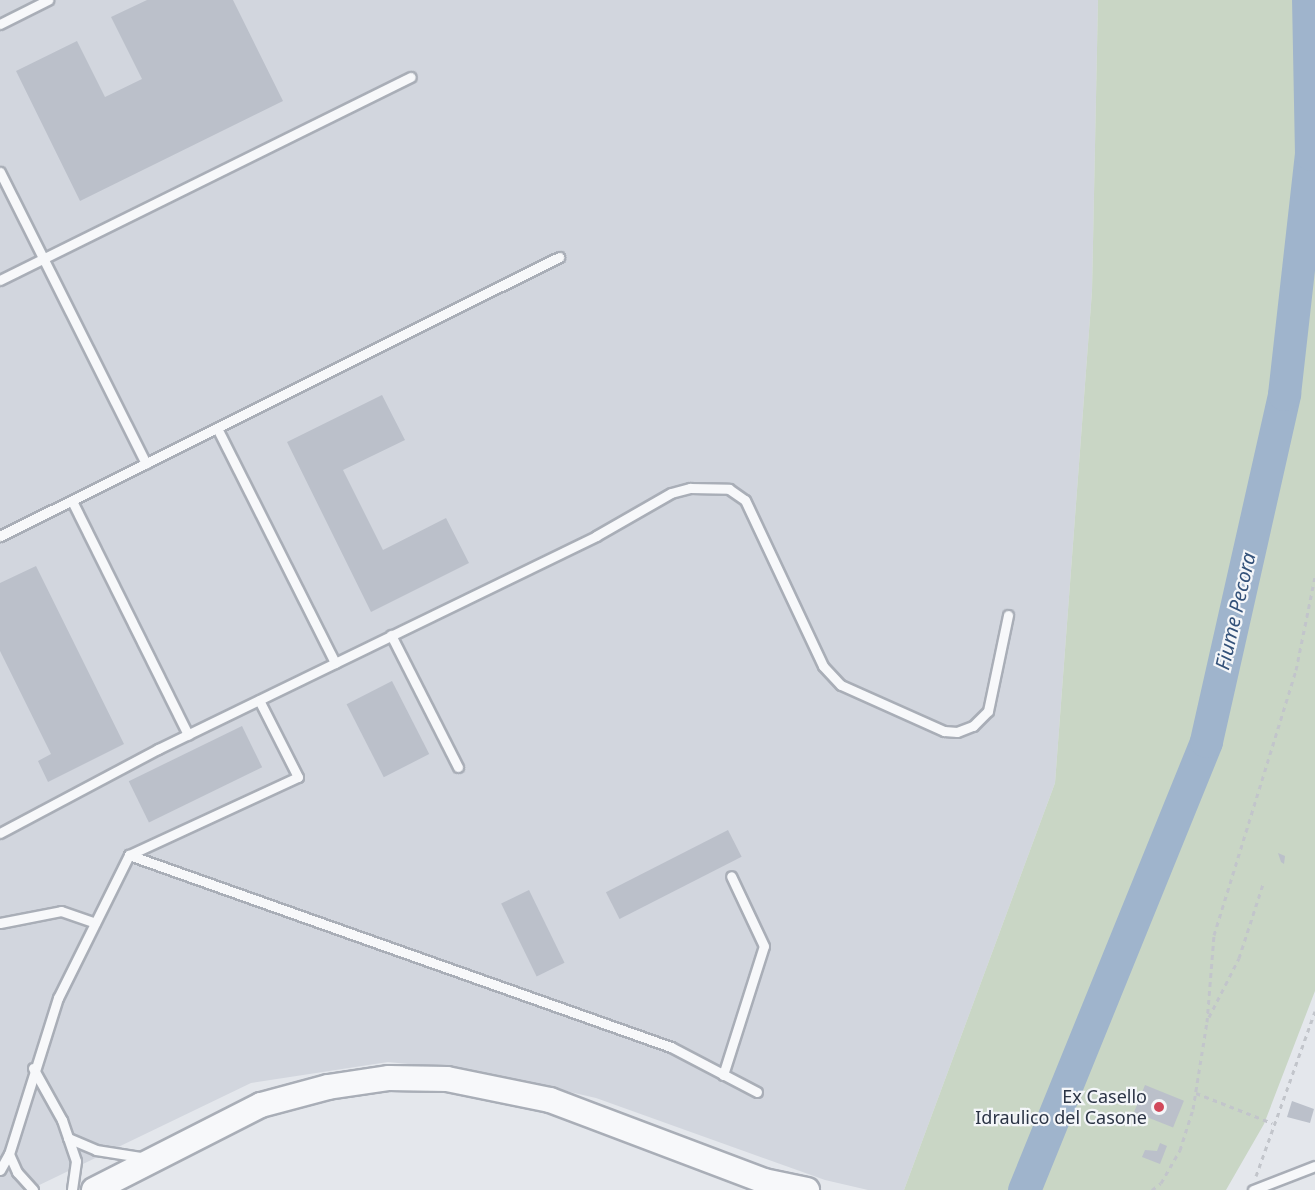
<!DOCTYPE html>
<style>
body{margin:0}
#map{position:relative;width:1315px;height:1190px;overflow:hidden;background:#e4e7ec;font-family:"Noto Sans",sans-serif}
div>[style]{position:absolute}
.built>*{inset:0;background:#d2d6de}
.green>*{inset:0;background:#c9d6c5}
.river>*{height:33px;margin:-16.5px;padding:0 16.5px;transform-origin:16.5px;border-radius:16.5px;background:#9fb4cc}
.building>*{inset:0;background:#bbc0ca;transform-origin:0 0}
.path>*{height:3px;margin-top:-1.5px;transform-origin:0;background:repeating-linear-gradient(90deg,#c2c5cb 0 4.5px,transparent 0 9px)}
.roads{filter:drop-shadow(2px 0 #a9aeb7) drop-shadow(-2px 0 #a9aeb7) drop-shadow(0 2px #a9aeb7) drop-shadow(0 -2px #a9aeb7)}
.service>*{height:9px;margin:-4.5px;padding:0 4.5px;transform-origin:4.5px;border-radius:4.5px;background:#f7f8fa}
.tertiary>*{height:24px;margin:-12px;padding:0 12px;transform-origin:12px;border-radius:12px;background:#f7f8fa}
.dots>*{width:16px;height:16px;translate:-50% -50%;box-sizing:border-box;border:3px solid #f4f6f9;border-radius:50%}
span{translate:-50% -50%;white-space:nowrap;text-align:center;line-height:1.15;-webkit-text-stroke:4.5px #f4f6f9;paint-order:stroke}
.poi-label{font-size:18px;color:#2b3445}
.right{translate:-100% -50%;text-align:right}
.water-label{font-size:20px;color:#34527a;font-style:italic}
</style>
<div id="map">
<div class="built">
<i style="clip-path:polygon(0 0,1098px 0,1092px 291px,1055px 783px,904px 1190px,868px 1190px,825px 1180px,596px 1098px,478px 1071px,388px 1062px,251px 1083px,29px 1190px,0 1190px)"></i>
</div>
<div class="green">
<i style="clip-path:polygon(1098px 0,1315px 0,1315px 991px,1264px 1124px,1226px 1190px,904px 1190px,1055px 783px,1092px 291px)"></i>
</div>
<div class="river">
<i style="left:1024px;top:1190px;width:484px;rotate:-67.9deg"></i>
<i style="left:1206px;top:741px;width:356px;rotate:-77.3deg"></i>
<i style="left:1284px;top:394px;width:242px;rotate:-83.6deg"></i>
<i style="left:1311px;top:154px;width:154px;rotate:-91.1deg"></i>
</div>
<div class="building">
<i style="clip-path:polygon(147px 0,233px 0,283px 101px,80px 201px,16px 71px,77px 41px,105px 97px,142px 79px,111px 17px)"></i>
<i style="clip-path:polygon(382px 395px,405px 440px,343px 470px,383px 550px,446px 518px,469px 563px,371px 612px,287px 442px)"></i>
<i style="clip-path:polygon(36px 566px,124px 744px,48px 782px,38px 761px,51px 754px,0 651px,0 583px)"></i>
<i style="left:392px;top:681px;width:82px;height:51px;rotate:63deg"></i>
<i style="left:242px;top:726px;width:46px;height:126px;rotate:64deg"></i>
<i style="left:728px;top:830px;width:30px;height:137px;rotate:63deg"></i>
<i style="clip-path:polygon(1278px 853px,1285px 856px,1284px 864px,1281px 862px)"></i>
<i style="left:529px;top:890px;width:81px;height:31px;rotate:64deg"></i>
<i style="left:1145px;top:1085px;width:42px;height:29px;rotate:22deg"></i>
<i style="clip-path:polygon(1292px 1101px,1314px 1109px,1310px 1123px,1287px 1117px)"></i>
<i style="clip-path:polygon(1160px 1143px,1167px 1146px,1160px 1164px,1142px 1157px,1145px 1150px,1157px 1151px)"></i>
</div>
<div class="path">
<i style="left:1209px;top:1017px;width:66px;rotate:-63deg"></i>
<i style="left:1239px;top:958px;width:78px;rotate:-72deg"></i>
<i style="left:1196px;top:1093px;width:82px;rotate:21.5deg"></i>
<i style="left:1256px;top:1176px;width:175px;rotate:-70.3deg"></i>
<i style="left:1152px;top:1190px;width:11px;rotate:-38deg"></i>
<i style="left:1161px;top:1183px;width:38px;rotate:-60deg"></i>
<i style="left:1180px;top:1150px;width:43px;rotate:-72.4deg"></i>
<i style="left:1193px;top:1109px;width:88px;rotate:-80.9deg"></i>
<i style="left:1207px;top:1022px;width:87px;rotate:-85.4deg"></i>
<i style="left:1214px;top:935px;width:277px;rotate:-72.8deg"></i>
<i style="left:1296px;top:670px;width:95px;rotate:-78.5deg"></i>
</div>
<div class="roads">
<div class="service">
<i style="left:0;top:24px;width:54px;rotate:-26.6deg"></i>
<i style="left:0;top:172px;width:326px;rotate:63.4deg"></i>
<i style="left:0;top:280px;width:458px;rotate:-26.3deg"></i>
<i style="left:217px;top:428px;width:263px;rotate:63.3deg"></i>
<i style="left:72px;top:501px;width:261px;rotate:63.6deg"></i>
<i style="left:0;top:536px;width:625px;rotate:-26.52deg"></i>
<i style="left:391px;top:635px;width:148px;rotate:63.1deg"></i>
<i style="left:0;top:833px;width:179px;rotate:-28deg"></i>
<i style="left:158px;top:749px;width:487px;rotate:-25.9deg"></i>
<i style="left:596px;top:536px;width:86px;rotate:-29.8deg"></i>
<i style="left:671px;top:493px;width:20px;rotate:-15deg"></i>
<i style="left:690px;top:488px;width:39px;rotate:1deg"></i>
<i style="left:729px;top:489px;width:19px;rotate:35deg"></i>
<i style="left:745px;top:500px;width:183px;rotate:64.8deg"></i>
<i style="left:823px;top:666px;width:26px;rotate:47deg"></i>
<i style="left:841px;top:685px;width:113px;rotate:24.1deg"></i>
<i style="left:944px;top:731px;width:13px;rotate:4deg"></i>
<i style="left:957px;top:732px;width:17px;rotate:-21deg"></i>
<i style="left:973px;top:726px;width:21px;rotate:-45deg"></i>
<i style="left:988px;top:711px;width:98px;rotate:-78.2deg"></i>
<i style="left:129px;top:855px;width:575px;rotate:19.51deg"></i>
<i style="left:671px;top:1047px;width:97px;rotate:27.6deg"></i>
<i style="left:0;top:923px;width:62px;rotate:-11.1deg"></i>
<i style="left:61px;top:911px;width:36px;rotate:19deg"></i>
<i style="left:33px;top:1068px;width:60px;rotate:60.9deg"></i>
<i style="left:62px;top:1120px;width:43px;rotate:71.1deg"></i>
<i style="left:76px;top:1161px;width:29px;rotate:98deg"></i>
<i style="left:723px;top:1075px;width:135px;rotate:-72.4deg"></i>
<i style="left:764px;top:946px;width:77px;rotate:-115.2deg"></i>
<i style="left:68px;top:1138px;width:30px;rotate:23deg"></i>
<i style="left:96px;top:1150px;width:45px;rotate:9deg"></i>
<i style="left:9px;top:1154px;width:20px;rotate:66deg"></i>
<i style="left:17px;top:1172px;width:24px;rotate:48deg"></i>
<i style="left:0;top:1170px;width:18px;rotate:-61deg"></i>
<i style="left:9px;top:1154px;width:164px;rotate:-72.6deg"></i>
<i style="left:58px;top:998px;width:160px;rotate:-63.6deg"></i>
<i style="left:129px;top:855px;width:186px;rotate:-24.8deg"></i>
<i style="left:298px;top:777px;width:86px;rotate:-116.9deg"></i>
<i style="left:1253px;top:1190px;width:66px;rotate:-21.2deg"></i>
</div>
<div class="tertiary">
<i style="left:94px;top:1190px;width:187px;rotate:-27deg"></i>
<i style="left:261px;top:1105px;width:69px;rotate:-15deg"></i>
<i style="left:328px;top:1087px;width:62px;rotate:-8.4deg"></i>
<i style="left:389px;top:1078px;width:58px;rotate:1deg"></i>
<i style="left:447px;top:1079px;width:105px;rotate:11.5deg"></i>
<i style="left:550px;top:1100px;width:229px;rotate:20.7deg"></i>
<i style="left:764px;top:1181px;width:44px;rotate:11.8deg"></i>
</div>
</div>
<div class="dots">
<i style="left:1159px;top:1107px;background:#d1495b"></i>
</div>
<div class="poi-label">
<span class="right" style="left:1147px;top:1107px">Ex Casello<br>Idraulico del Casone</span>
</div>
<div class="water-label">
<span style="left:1235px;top:611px;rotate:-77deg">Fiume Pecora</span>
</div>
</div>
